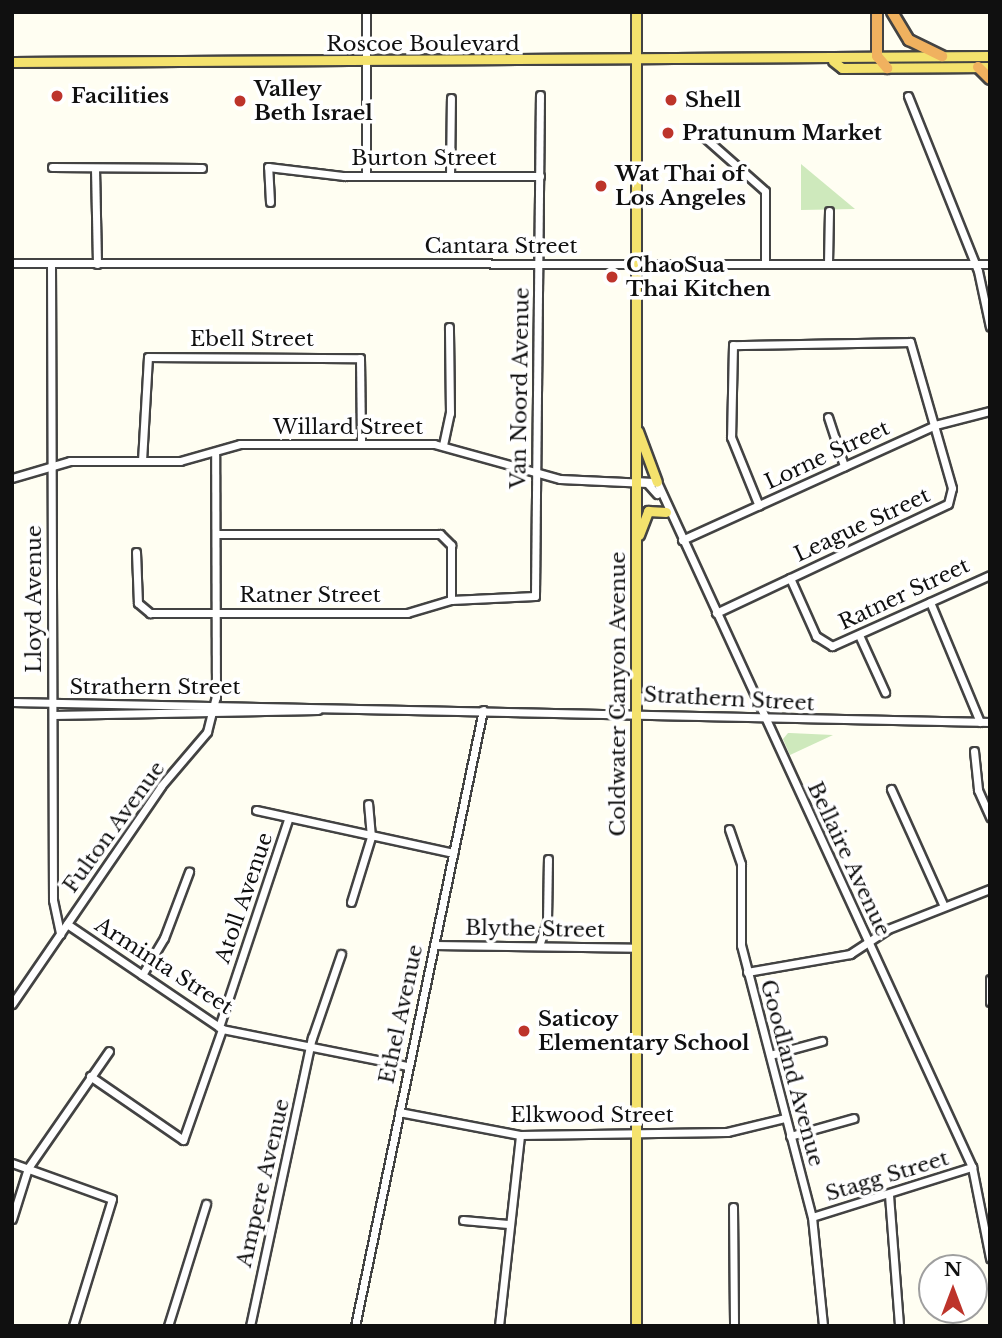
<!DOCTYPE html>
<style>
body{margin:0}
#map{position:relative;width:1002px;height:1338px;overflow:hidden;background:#fffef2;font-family:"Libre Baskerville",serif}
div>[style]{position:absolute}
.green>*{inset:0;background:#cee9bc}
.roads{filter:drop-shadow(2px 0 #434343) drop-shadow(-2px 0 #434343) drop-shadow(0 2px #434343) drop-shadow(0 -2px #434343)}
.minor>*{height:7px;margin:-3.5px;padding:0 3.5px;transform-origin:3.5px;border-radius:3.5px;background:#fff}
.major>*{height:9px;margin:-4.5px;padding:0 4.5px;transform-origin:4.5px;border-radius:4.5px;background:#f4e26d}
.highway>*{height:10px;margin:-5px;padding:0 5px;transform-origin:5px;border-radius:5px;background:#f0b15f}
.dots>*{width:19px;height:19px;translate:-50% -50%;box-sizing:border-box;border:4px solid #fff;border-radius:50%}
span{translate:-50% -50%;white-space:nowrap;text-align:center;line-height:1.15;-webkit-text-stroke:7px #fff;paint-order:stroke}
.street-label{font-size:21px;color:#101010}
.poi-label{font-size:21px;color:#101010;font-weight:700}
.left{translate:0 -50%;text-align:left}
.frame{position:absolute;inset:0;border:14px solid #101010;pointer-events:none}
.north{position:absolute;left:918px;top:1254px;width:70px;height:70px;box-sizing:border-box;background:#fff;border:2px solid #9f9f9f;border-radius:50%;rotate:0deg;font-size:19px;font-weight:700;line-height:28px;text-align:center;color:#101010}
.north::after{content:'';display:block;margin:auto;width:24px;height:32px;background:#bd342b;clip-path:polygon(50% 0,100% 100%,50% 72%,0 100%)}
</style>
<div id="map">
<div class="green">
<i style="clip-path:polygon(801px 164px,855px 209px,801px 210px)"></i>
<i style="clip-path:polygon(788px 733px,790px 733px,833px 735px,790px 755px,783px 739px)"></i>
</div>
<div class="roads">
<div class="minor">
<i style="left:366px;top:12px;width:164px;rotate:90deg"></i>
<i style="left:908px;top:96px;width:188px;rotate:68.2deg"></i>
<i style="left:978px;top:271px;width:57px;rotate:77.9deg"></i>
<i style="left:704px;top:137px;width:81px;rotate:41.5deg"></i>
<i style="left:765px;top:191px;width:72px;rotate:90deg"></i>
<i style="left:52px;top:167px;width:150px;rotate:0.4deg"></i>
<i style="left:95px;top:168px;width:96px;rotate:88.8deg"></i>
<i style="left:450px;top:176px;width:78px;rotate:-89.3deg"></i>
<i style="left:270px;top:202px;width:35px;rotate:-93deg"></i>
<i style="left:268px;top:167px;width:77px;rotate:6.8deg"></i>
<i style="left:344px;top:176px;width:196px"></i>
<i style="left:12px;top:263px;width:978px;rotate:0.06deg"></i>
<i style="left:51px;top:263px;width:637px;rotate:89.82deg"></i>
<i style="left:53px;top:900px;width:35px;rotate:78deg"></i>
<i style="left:828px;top:263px;width:52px;rotate:-88.9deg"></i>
<i style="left:828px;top:417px;width:52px;rotate:71.9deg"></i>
<i style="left:443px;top:445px;width:33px;rotate:-78deg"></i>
<i style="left:450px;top:413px;width:86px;rotate:-90.7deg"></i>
<i style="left:142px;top:461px;width:104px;rotate:-86.7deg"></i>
<i style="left:148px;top:357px;width:212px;rotate:0.3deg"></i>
<i style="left:360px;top:358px;width:85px;rotate:89.3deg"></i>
<i style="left:12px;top:478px;width:60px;rotate:-16.3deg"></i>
<i style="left:70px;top:461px;width:110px"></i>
<i style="left:180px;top:461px;width:62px;rotate:-15.8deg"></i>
<i style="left:240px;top:444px;width:194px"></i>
<i style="left:434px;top:444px;width:131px;rotate:15.5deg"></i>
<i style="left:560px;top:479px;width:87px;rotate:2.6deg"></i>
<i style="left:647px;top:483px;width:15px;rotate:48deg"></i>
<i style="left:635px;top:481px;width:22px;rotate:3deg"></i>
<i style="left:657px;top:482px;width:754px;rotate:65.3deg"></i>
<i style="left:972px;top:1167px;width:93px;rotate:78.8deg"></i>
<i style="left:217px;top:534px;width:223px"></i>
<i style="left:440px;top:534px;width:16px;rotate:45deg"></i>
<i style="left:451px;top:545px;width:55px;rotate:90deg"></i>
<i style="left:682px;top:540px;width:278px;rotate:-24.4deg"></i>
<i style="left:935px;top:425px;width:57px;rotate:-14.3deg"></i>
<i style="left:136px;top:552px;width:51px;rotate:87.8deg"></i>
<i style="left:138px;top:603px;width:16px;rotate:40deg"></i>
<i style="left:150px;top:613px;width:257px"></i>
<i style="left:407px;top:613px;width:46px;rotate:-16.5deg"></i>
<i style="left:451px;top:600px;width:84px;rotate:-2.7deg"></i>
<i style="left:535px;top:596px;width:501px;rotate:-89.43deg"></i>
<i style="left:790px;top:578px;width:64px;rotate:65.9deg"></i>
<i style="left:816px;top:636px;width:19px;rotate:32deg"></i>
<i style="left:832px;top:646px;width:173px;rotate:-24.2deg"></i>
<i style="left:930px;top:602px;width:130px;rotate:67.4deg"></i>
<i style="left:716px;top:613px;width:256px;rotate:-25.2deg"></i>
<i style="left:948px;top:504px;width:16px;rotate:-76deg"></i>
<i style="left:952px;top:488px;width:152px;rotate:-106deg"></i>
<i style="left:910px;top:342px;width:177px;rotate:179deg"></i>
<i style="left:733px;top:345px;width:92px;rotate:91.2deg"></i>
<i style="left:731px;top:437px;width:74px;rotate:67.9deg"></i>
<i style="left:859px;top:635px;width:63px;rotate:65.5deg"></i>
<i style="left:12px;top:702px;width:978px;rotate:1.17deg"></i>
<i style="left:53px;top:715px;width:265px;rotate:-1.1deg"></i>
<i style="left:974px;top:751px;width:39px;rotate:84deg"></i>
<i style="left:978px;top:790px;width:30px;rotate:66deg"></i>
<i style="left:891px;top:789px;width:126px;rotate:65.7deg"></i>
<i style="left:256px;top:810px;width:202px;rotate:12.3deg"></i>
<i style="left:729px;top:829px;width:37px;rotate:71deg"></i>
<i style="left:741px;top:864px;width:81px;rotate:90deg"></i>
<i style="left:741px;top:945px;width:281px;rotate:75.4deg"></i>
<i style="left:812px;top:1217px;width:110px;rotate:84.2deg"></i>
<i style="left:351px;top:902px;width:68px;rotate:-72.9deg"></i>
<i style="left:371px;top:837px;width:33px;rotate:-95deg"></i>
<i style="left:67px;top:924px;width:187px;rotate:34.1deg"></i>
<i style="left:222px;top:1029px;width:190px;rotate:11.3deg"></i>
<i style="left:434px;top:945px;width:203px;rotate:0.8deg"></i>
<i style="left:539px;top:946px;width:26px;rotate:-72deg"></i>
<i style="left:547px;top:921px;width:62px;rotate:-89.1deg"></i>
<i style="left:747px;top:972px;width:105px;rotate:-9.9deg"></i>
<i style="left:850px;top:954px;width:45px;rotate:-33.3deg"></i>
<i style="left:888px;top:929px;width:110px;rotate:-21.4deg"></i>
<i style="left:142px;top:975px;width:43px;rotate:-59.3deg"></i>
<i style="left:164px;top:938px;width:71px;rotate:-69.3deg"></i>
<i style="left:990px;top:979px;width:23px;rotate:90deg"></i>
<i style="left:12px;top:1004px;width:264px;rotate:-55.6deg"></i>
<i style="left:161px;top:786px;width:71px;rotate:-49.6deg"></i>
<i style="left:207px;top:732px;width:36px;rotate:-76deg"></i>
<i style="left:216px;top:697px;width:245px;rotate:-90.2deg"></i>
<i style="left:219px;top:1027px;width:218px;rotate:-71.6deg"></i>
<i style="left:770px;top:1055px;width:54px;rotate:-15.1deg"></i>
<i style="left:90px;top:1076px;width:113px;rotate:34.5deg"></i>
<i style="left:183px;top:1140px;width:118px;rotate:-70.6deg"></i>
<i style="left:399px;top:1112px;width:123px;rotate:10.8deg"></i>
<i style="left:520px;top:1135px;width:207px;rotate:-0.8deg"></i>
<i style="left:727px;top:1132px;width:60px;rotate:-13.6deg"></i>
<i style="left:790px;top:1136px;width:66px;rotate:-15.7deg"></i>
<i style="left:12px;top:1163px;width:106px;rotate:19.8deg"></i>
<i style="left:112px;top:1199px;width:133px;rotate:107.1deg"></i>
<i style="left:889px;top:1195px;width:131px;rotate:85.6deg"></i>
<i style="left:733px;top:1207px;width:119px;rotate:89.5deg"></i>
<i style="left:812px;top:1217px;width:168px;rotate:-17.4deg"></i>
<i style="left:12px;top:1219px;width:53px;rotate:-72.6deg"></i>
<i style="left:28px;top:1168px;width:142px;rotate:-55.3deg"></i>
<i style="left:463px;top:1220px;width:45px;rotate:5.1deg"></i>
<i style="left:168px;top:1326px;width:128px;rotate:-72.7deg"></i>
<i style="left:250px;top:1326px;width:295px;rotate:-77.9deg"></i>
<i style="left:312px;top:1038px;width:89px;rotate:-71deg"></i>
<i style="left:355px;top:1326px;width:629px;rotate:-78.26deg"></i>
<i style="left:499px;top:1326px;width:192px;rotate:-83.7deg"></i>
</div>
<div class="major">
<i style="left:636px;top:12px;width:1314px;rotate:90deg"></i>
<i style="left:833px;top:61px;width:11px;rotate:38deg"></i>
<i style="left:842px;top:68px;width:148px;rotate:-0.4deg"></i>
<i style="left:12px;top:62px;width:978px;rotate:-0.35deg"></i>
<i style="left:638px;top:431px;width:54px;rotate:69.6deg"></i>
<i style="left:639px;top:535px;width:26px;rotate:-69deg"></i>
<i style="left:648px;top:511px;width:18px;rotate:3deg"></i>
</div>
<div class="highway">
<i style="left:877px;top:12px;width:44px;rotate:90deg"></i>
<i style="left:877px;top:56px;width:16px;rotate:50deg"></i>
<i style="left:892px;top:12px;width:33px;rotate:59deg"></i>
<i style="left:909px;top:40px;width:37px;rotate:26deg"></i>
<i style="left:978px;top:67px;width:17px;rotate:45deg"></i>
</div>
</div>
<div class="dots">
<i style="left:57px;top:96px;background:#bd342b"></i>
<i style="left:671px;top:100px;background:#bd342b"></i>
<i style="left:240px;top:101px;background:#bd342b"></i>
<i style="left:668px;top:133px;background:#bd342b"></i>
<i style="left:601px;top:186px;background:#bd342b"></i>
<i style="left:612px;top:277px;background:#bd342b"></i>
<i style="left:524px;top:1031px;background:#bd342b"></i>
</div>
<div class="street-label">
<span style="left:423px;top:44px">Roscoe Boulevard</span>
<span style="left:424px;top:158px">Burton Street</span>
<span style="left:501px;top:246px">Cantara Street</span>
<span style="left:252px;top:339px">Ebell Street</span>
<span style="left:520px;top:388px;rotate:-89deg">Van Noord Avenue</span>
<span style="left:348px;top:427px">Willard Street</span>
<span style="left:827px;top:455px;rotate:-25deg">Lorne Street</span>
<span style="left:862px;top:525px;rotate:-25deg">League Street</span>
<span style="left:904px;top:594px;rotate:-25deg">Ratner Street</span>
<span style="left:310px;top:595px">Ratner Street</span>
<span style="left:34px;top:599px;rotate:-90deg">Lloyd Avenue</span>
<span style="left:155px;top:687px">Strathern Street</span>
<span style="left:618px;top:694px;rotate:-90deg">Coldwater Canyon Avenue</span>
<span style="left:729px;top:699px;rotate:3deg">Strathern Street</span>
<span style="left:114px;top:827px;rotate:-54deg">Fulton Avenue</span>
<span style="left:849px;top:859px;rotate:65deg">Bellaire Avenue</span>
<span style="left:244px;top:898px;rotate:-71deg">Atoll Avenue</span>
<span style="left:535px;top:929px;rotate:1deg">Blythe Street</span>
<span style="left:164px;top:966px;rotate:33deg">Arminta Street</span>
<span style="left:401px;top:1014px;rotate:-78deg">Ethel Avenue</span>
<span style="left:792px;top:1073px;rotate:75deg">Goodland Avenue</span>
<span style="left:592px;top:1115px">Elkwood Street</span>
<span style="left:887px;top:1176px;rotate:-17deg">Stagg Street</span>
<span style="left:263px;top:1183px;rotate:-77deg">Ampere Avenue</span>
</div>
<div class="poi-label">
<span class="left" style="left:254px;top:101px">Valley<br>Beth Israel</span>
<span class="left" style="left:71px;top:96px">Facilities</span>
<span class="left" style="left:685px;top:100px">Shell</span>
<span class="left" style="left:682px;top:133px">Pratunum Market</span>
<span class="left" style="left:615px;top:186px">Wat Thai of<br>Los Angeles</span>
<span class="left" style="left:626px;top:277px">ChaoSua<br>Thai Kitchen</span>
<span class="left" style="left:538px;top:1031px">Saticoy<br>Elementary School</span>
</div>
<div class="frame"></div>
<div class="north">N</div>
</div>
